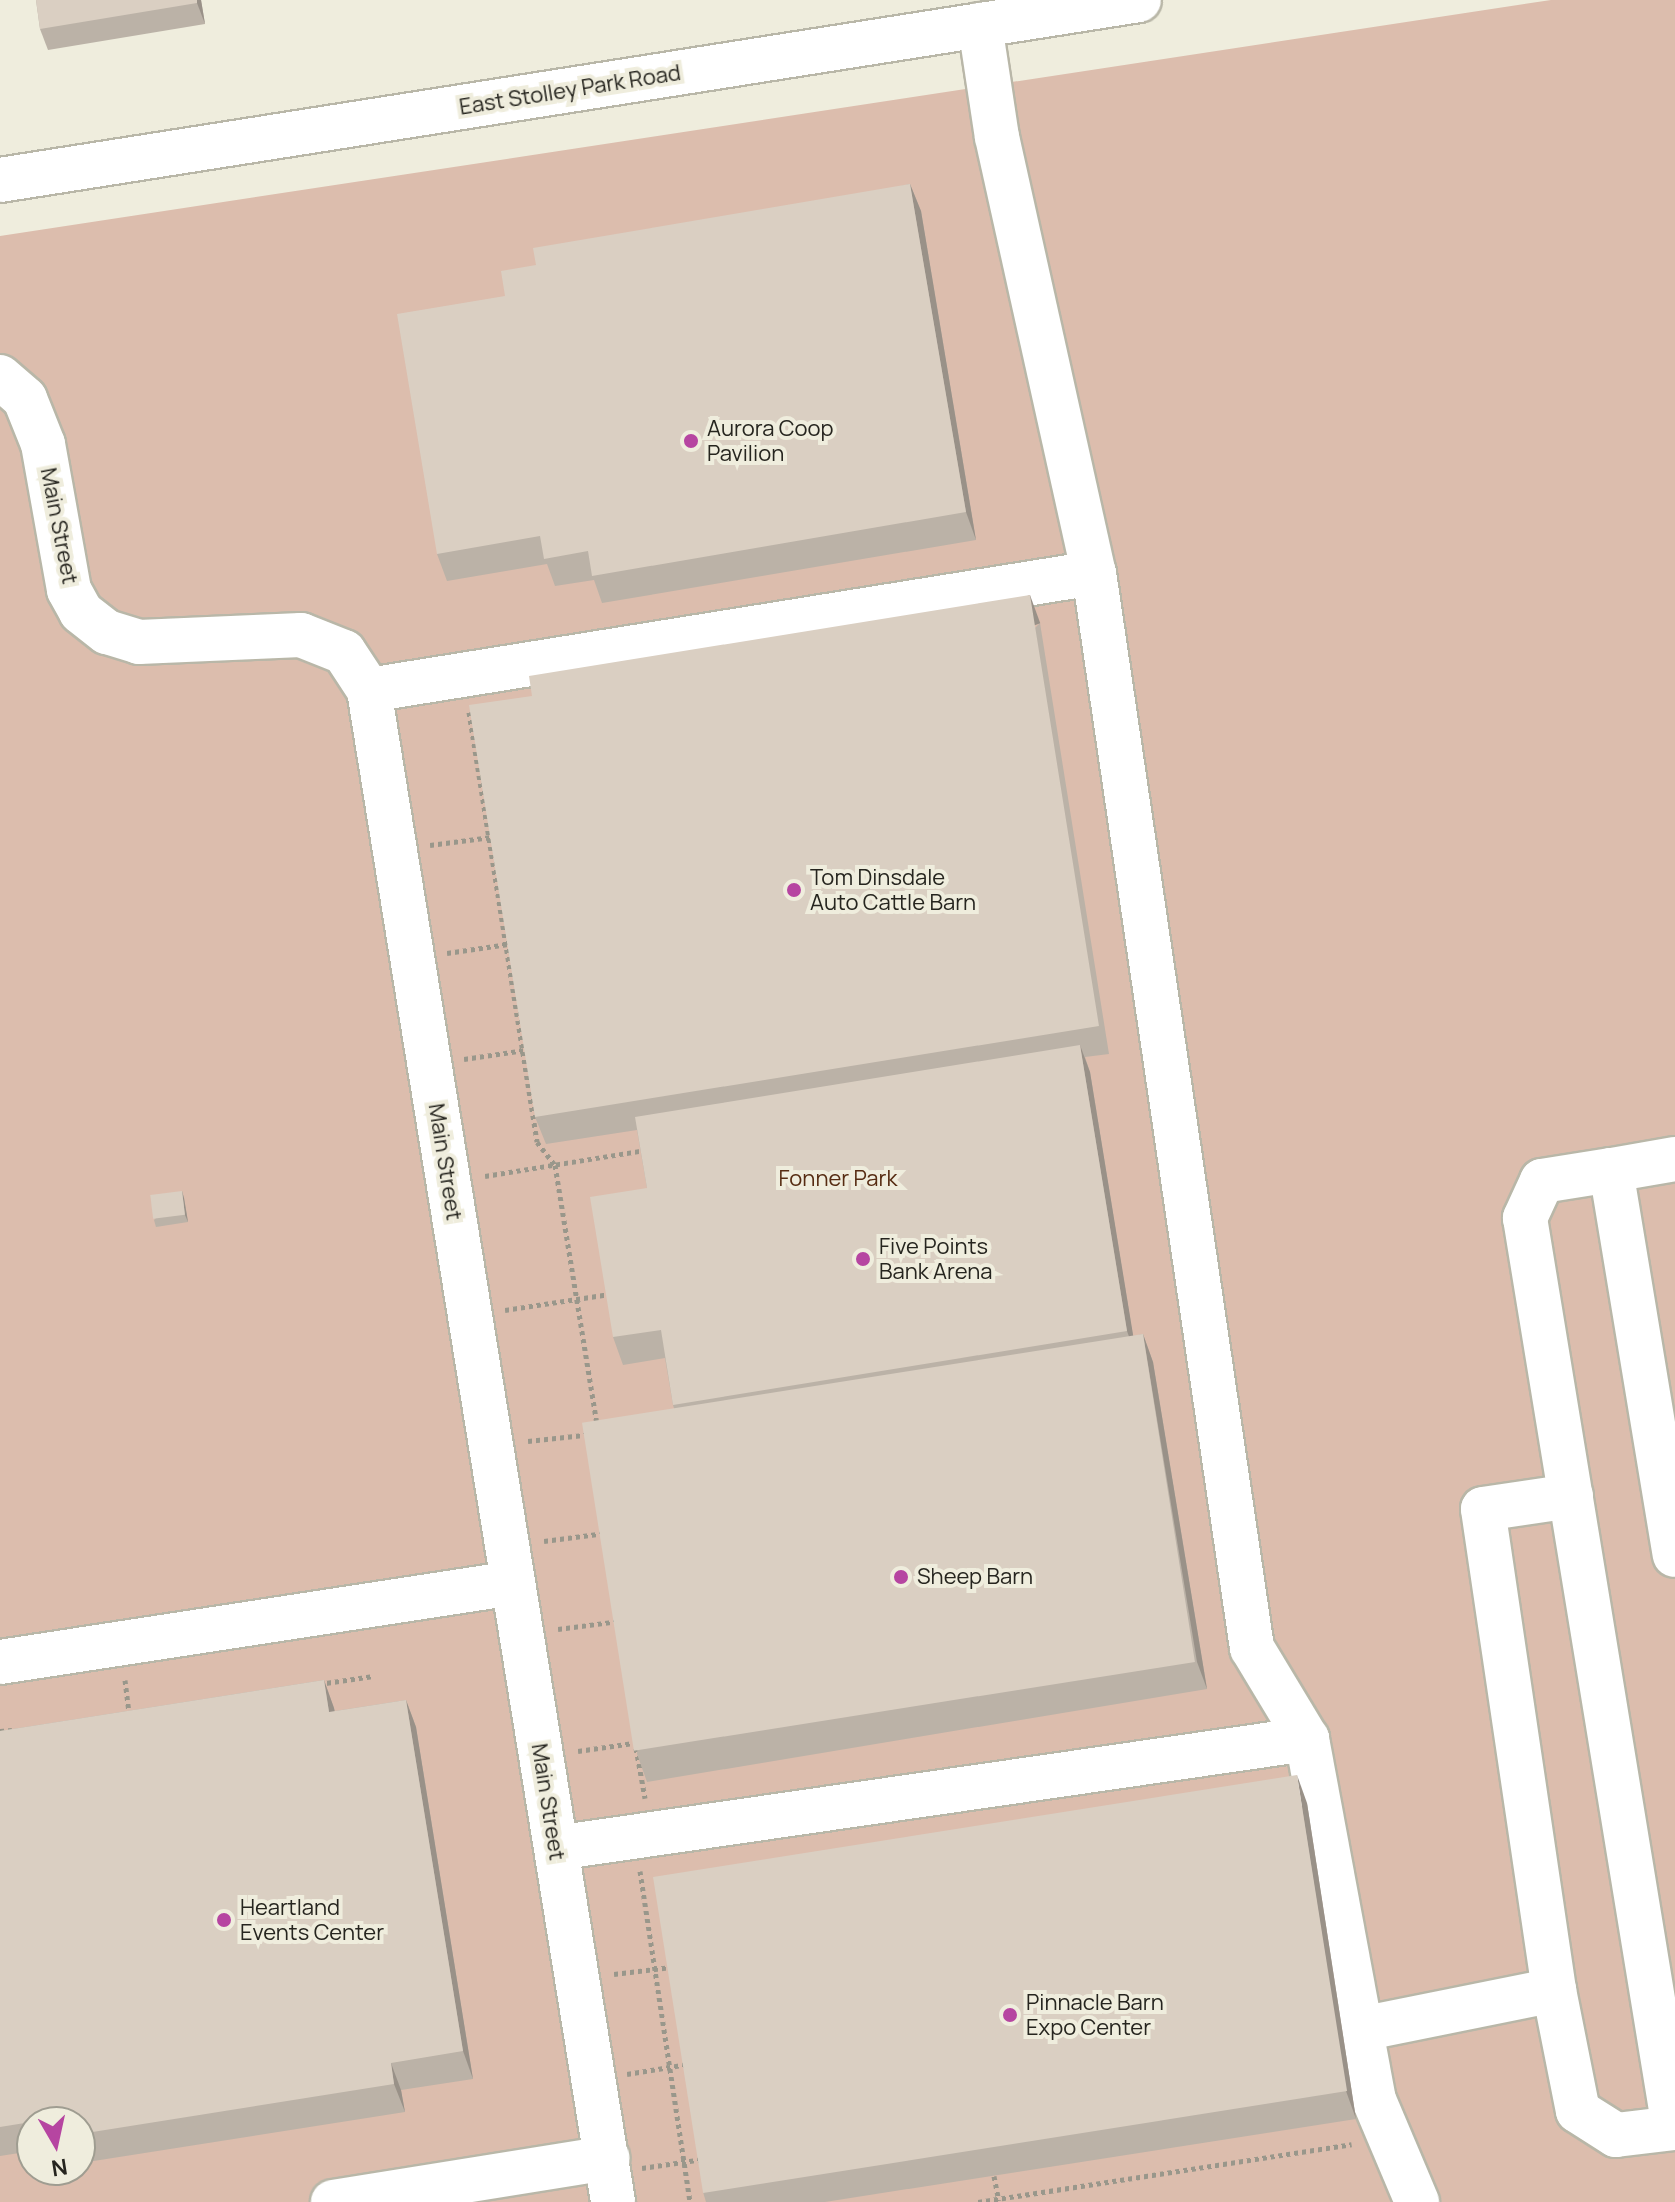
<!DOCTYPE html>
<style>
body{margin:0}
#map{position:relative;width:1675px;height:2202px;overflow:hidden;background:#efeddd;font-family:Manrope,sans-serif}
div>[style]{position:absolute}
.green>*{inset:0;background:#dcbdad}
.path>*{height:5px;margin-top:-2.5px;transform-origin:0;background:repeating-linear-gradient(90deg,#99978b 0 4px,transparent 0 8px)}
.roads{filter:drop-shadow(2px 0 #b9b7a8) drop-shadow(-2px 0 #b9b7a8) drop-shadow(0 2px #b9b7a8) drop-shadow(0 -2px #b9b7a8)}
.minor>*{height:44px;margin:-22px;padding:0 22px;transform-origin:22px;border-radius:22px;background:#fff}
.wall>*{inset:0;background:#bbb2a7}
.shaded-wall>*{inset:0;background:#999188;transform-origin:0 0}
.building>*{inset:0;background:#dacfc2;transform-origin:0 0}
.dots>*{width:22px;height:22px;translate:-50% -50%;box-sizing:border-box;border:4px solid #efeddd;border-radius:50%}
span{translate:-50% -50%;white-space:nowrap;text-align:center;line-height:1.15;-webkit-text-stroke:8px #efeddd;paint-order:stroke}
.street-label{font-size:22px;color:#26251f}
.poi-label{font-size:22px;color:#26251f}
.left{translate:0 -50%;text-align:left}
.park-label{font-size:22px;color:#562c12}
.north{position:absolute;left:16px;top:2106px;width:80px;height:80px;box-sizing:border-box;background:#efeddd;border:2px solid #9f9d91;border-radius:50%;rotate:171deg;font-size:22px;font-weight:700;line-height:32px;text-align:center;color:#26251f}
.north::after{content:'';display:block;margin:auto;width:28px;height:36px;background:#b645a1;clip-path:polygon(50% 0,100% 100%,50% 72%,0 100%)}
</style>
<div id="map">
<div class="green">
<i style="clip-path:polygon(evenodd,1551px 0,1675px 0,1675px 2202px,0 2202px,0 236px,1551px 0,32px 2122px,80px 2122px,80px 2170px,32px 2170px,32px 2122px)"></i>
</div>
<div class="path">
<i style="left:469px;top:712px;width:435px;rotate:81deg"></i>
<i style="left:537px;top:1142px;width:29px;rotate:52deg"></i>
<i style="left:555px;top:1165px;width:262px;rotate:80.8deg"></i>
<i style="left:597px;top:1424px;width:16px;rotate:142deg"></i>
<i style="left:430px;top:845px;width:62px;rotate:-7.5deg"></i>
<i style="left:447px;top:953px;width:62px;rotate:-8.4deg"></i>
<i style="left:464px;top:1059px;width:62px;rotate:-8.4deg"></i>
<i style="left:485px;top:1176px;width:162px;rotate:-9.2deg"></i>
<i style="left:505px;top:1310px;width:106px;rotate:-8.7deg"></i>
<i style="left:528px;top:1441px;width:56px;rotate:-6.1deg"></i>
<i style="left:544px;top:1541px;width:62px;rotate:-7.5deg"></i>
<i style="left:558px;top:1629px;width:63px;rotate:-7.4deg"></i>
<i style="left:125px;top:1680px;width:38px;rotate:83deg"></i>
<i style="left:319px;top:1684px;width:55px;rotate:-8.4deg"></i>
<i style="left:0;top:1731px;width:12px;rotate:-5deg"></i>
<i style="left:636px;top:1748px;width:51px;rotate:79.8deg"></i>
<i style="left:578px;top:1751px;width:63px;rotate:-8.3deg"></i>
<i style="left:640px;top:1871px;width:335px;rotate:81.4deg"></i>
<i style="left:614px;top:1974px;width:58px;rotate:-6.9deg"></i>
<i style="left:627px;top:2074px;width:62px;rotate:-9.3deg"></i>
<i style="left:642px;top:2168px;width:62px;rotate:-8.4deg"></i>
<i style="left:994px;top:2176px;width:25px;rotate:79deg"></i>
<i style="left:978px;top:2202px;width:378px;rotate:-8.8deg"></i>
</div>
<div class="roads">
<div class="minor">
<i style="left:980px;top:25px;width:113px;rotate:81.4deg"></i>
<i style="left:997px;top:137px;width:447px;rotate:77.5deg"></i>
<i style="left:0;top:180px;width:1153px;rotate:-8.98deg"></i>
<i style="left:0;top:377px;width:33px;rotate:41deg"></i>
<i style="left:25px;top:399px;width:48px;rotate:68.2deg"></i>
<i style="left:43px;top:444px;width:148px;rotate:79.9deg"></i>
<i style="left:69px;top:590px;width:25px;rotate:61deg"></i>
<i style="left:81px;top:612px;width:33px;rotate:38deg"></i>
<i style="left:107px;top:632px;width:34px;rotate:17deg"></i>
<i style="left:139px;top:642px;width:162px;rotate:-2.5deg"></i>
<i style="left:301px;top:635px;width:46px;rotate:21.6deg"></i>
<i style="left:344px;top:652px;width:45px;rotate:56.7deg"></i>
<i style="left:369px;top:690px;width:1532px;rotate:80.83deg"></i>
<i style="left:369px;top:690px;width:734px;rotate:-9.17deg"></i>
<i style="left:1094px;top:573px;width:1087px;rotate:81.64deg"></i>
<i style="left:1252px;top:1648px;width:106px;rotate:58.9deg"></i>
<i style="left:1675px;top:1159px;width:65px;rotate:170.2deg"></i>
<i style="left:1611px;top:1170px;width:390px;rotate:80.6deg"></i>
<i style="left:1611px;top:1170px;width:70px;rotate:170.9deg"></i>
<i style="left:1542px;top:1181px;width:41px;rotate:114.7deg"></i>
<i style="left:1525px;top:1218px;width:922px;rotate:80.7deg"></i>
<i style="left:0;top:1662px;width:519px;rotate:-8.75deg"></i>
<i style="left:556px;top:1848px;width:759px;rotate:-8.26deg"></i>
<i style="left:1307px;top:1739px;width:367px;rotate:79.5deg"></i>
<i style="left:1374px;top:2100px;width:111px;rotate:67.1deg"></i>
<i style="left:1554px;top:1990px;width:486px;rotate:-98.4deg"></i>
<i style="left:1483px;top:1509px;width:89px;rotate:-8.4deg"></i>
<i style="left:1361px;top:2029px;width:197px;rotate:-11.4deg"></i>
<i style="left:1554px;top:1990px;width:123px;rotate:78.8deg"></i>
<i style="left:1578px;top:2111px;width:45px;rotate:32.3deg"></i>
<i style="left:1616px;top:2135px;width:59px;rotate:-6.8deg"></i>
<i style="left:333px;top:2202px;width:278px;rotate:-9.1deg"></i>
</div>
</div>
<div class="wall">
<i style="clip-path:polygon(36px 0,201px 0,205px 24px,48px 50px,40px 29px)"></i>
<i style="clip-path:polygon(910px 184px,921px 211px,976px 540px,602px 603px,594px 580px,555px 586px,547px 564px,447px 581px,437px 554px,505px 296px,536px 265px)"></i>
<i style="clip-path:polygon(1040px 623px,1109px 1054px,1085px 1057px,1090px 1072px,1133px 1336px,1143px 1334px,1153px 1362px,1207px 1689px,647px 1782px,637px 1754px,675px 1412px,673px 1405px,665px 1358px,623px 1365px,613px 1337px,647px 1188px,637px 1130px,546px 1144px,535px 1117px)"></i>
<i style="clip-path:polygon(182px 1191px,184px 1198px,188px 1222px,156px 1227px,154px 1220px)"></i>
<i style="clip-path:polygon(324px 1680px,335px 1711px,406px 1700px,416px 1727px,473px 2079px,401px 2090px,405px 2112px,81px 2163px,80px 2122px,32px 2122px,32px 2151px,0 2156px,0 1731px)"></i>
<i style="clip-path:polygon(1307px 1803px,1356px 2119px,825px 2202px,706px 2202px,703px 2192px)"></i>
</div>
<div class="shaded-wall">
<i style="clip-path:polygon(197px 0,201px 0,205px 24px,197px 3px)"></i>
<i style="clip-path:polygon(910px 184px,921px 211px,976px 540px,966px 512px)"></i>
<i style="left:1030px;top:595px;width:30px;height:436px;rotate:70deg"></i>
<i style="clip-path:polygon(1080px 1045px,1090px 1072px,1137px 1359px,1127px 1331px)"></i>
<i style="clip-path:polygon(182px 1191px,184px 1198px,188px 1222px,185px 1215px)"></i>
<i style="clip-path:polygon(1143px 1334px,1153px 1362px,1207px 1689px,1197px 1662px)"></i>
<i style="clip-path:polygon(324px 1680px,334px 1708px,339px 1739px,329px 1712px)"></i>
<i style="clip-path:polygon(406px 1700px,416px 1727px,473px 2079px,463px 2051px)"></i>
<i style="clip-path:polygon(1297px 1775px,1307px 1803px,1356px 2119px,1346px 2091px)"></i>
<i style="clip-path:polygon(391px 2063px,401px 2090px,405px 2112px,394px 2084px)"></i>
</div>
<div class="building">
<i style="clip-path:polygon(36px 0,197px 0,197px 3px,40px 29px)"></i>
<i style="clip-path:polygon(910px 184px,966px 512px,592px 576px,588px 551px,544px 559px,540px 536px,437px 554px,397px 314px,505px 296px,501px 271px,536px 265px,533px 248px)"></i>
<i style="clip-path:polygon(1030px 595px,1099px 1026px,535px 1117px,469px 705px,532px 696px,529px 676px)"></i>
<i style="clip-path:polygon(1080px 1045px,1127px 1331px,673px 1405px,661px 1330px,613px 1337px,590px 1197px,647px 1188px,635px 1117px)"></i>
<i style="left:182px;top:1191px;width:24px;height:32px;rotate:83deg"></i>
<i style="left:1143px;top:1334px;width:332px;height:568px;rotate:81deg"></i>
<i style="clip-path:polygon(324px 1680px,329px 1712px,406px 1700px,463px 2051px,391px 2063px,394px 2084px,80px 2134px,80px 2122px,68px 2122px,68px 2116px,0 2127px,0 1731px)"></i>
<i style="left:1297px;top:1775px;width:320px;height:652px;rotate:81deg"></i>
</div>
<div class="dots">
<i style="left:691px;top:441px;background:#b645a1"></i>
<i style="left:794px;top:890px;background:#b645a1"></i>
<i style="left:863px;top:1259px;background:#b645a1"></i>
<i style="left:901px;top:1577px;background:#b645a1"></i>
<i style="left:224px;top:1920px;background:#b645a1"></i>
<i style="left:1010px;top:2015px;background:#b645a1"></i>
</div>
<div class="street-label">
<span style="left:570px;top:90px;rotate:-9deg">East Stolley Park Road</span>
<span style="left:59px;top:526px;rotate:79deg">Main Street</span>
<span style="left:445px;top:1162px;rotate:81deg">Main Street</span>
<span style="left:548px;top:1802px;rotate:81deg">Main Street</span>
</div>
<div class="poi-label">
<span class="left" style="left:707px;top:441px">Aurora Coop<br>Pavilion</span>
<span class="left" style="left:810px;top:890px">Tom Dinsdale<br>Auto Cattle Barn</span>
<span class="left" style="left:879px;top:1259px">Five Points<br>Bank Arena</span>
<span class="left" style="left:917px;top:1577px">Sheep Barn</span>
<span class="left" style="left:240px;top:1920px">Heartland<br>Events Center</span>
<span class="left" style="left:1026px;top:2015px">Pinnacle Barn<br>Expo Center</span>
</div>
<div class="park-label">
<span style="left:838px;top:1179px">Fonner Park</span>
</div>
<div class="north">N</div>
</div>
